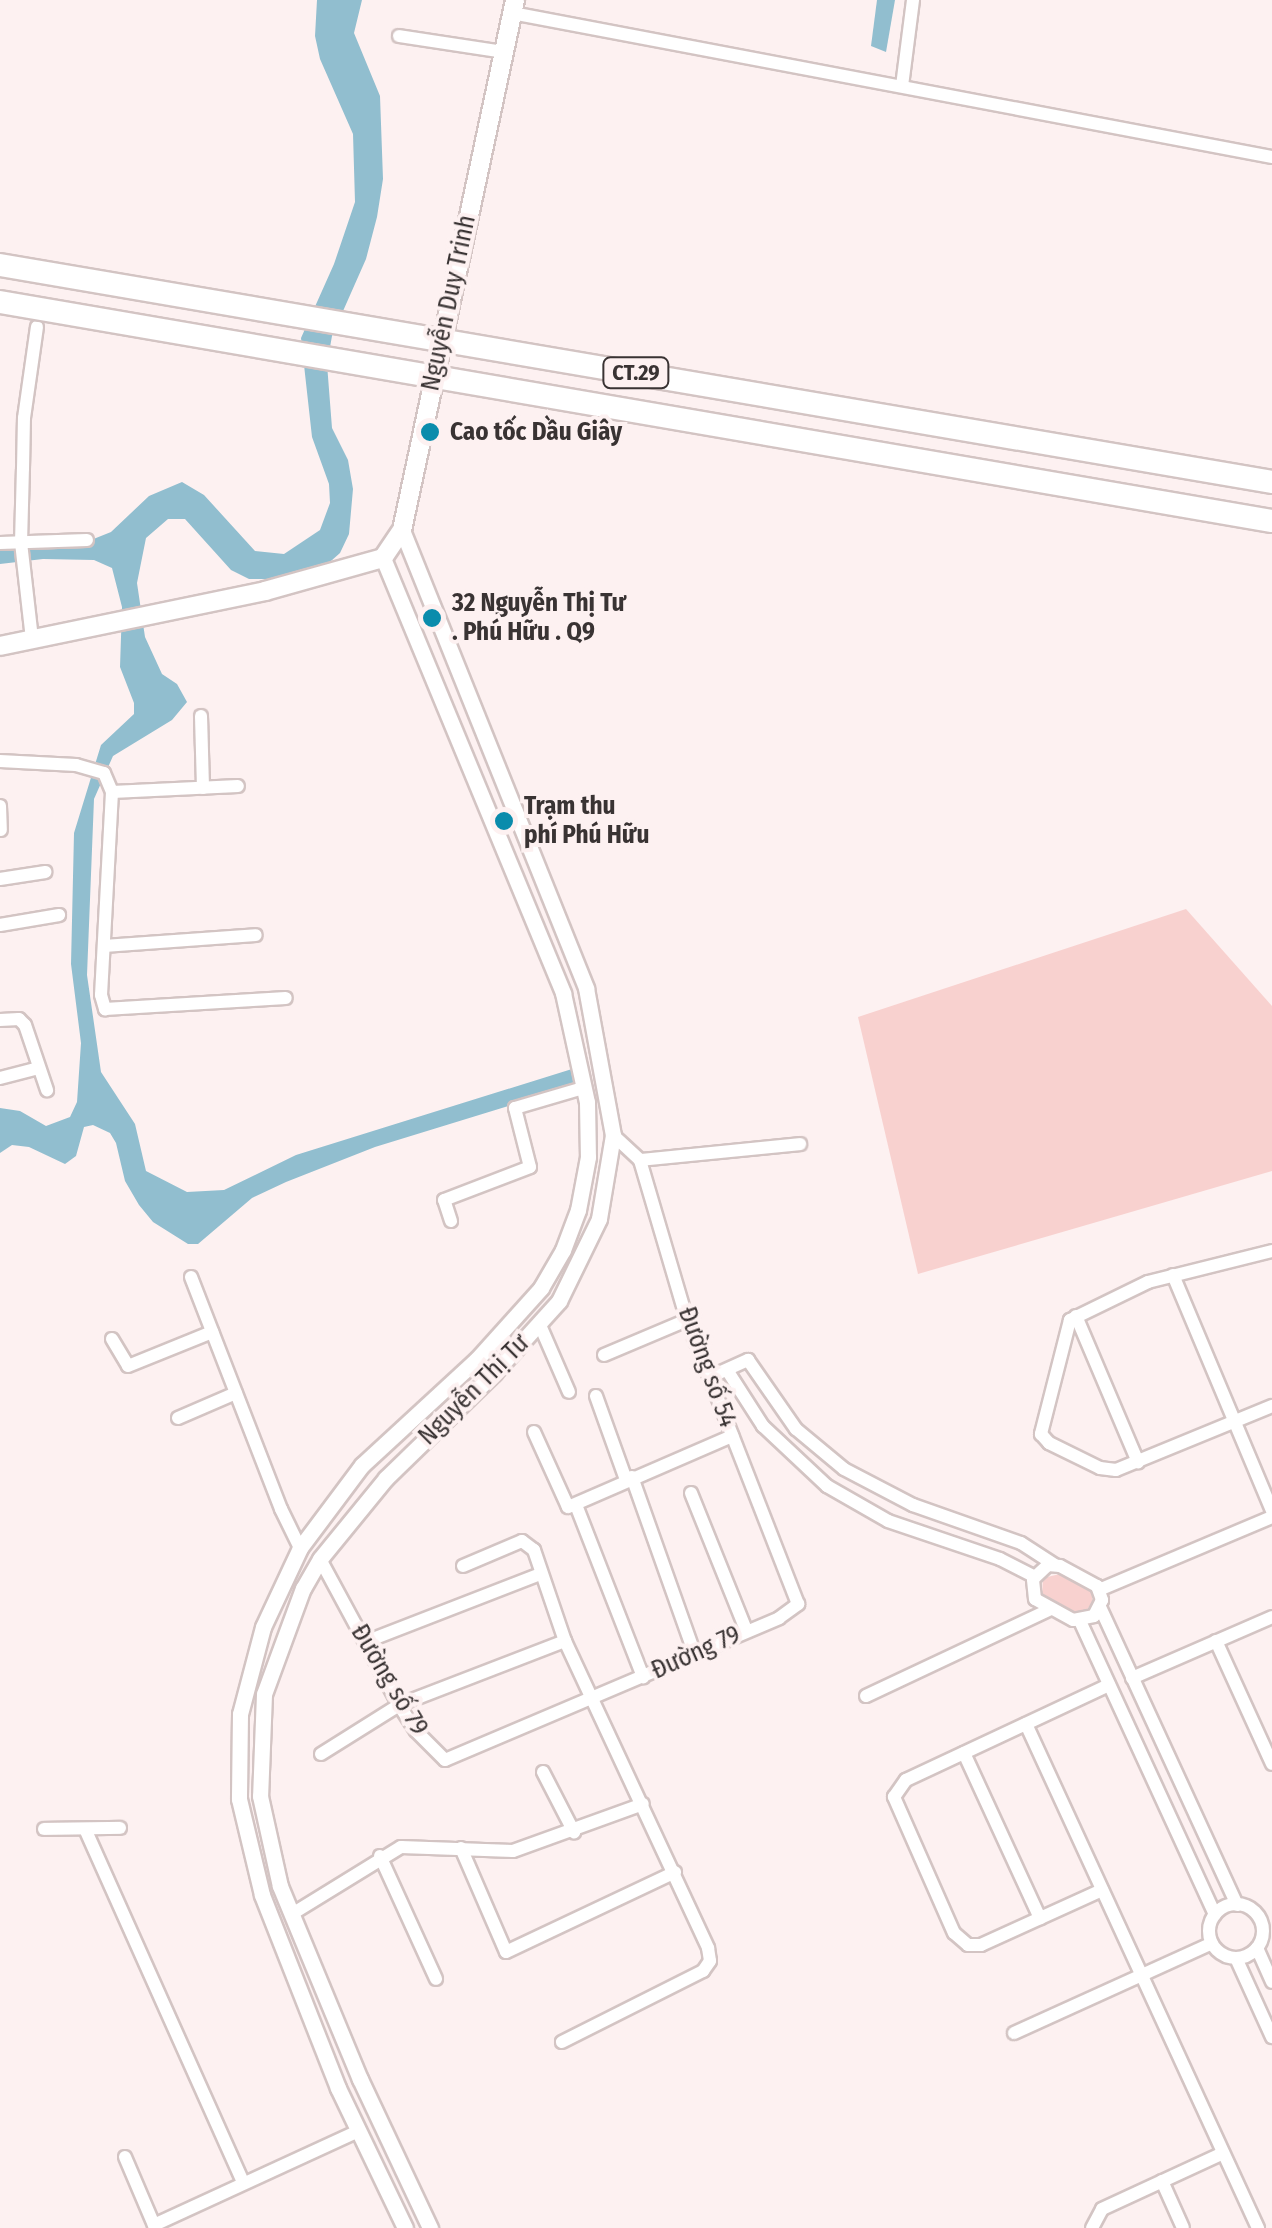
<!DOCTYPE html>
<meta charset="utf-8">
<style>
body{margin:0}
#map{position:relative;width:1272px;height:2228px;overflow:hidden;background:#fdf1f1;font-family:"Fira Sans Condensed",sans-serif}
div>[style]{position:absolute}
.green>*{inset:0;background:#f8d1cf}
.water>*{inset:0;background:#91becf}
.roads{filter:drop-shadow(2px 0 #d3c4c3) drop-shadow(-2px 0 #d3c4c3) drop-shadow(0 2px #d3c4c3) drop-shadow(0 -2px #d3c4c3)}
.minor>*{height:12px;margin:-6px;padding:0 6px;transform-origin:6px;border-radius:6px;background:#fff}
.minor>.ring{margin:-6px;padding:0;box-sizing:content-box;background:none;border:12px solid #fff;border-radius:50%}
.tertiary>*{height:15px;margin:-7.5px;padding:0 7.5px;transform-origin:7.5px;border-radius:7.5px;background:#fff}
.secondary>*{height:18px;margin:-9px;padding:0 9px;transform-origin:9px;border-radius:9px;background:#fff}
.bridges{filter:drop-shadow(2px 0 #d3c4c3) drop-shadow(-2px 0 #d3c4c3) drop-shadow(0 2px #d3c4c3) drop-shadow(0 -2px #d3c4c3)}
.motorway-bridge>*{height:22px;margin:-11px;padding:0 11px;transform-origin:11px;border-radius:11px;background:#fff}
.dots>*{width:28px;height:28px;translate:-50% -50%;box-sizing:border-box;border:5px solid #fdf1f1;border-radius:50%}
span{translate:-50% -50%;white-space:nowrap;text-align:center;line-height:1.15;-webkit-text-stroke:8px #fdf1f1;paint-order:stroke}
.shield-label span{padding:2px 8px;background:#fdf1f1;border:2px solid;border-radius:8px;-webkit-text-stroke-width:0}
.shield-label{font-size:22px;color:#393333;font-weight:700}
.street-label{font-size:25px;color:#393333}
.poi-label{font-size:25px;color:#393333;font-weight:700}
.left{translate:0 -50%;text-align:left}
</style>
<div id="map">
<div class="green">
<i style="clip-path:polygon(1186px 909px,1272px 1006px,1272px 1171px,918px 1274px,858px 1017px)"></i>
<i style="clip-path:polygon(1060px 1574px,1091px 1591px,1093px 1602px,1085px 1612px,1072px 1612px,1042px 1595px,1043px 1578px)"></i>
</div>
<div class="water">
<i style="clip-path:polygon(317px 0,362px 0,354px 33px,380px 96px,383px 179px,377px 217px,366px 259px,332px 336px,327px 364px,332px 428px,348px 460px,353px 489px,349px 534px,340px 553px,322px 569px,268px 579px,249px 579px,231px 570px,185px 519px,168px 519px,146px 538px,137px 583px,145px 637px,162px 674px,177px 684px,187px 702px,172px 720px,113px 756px,94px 799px,87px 975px,101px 1072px,135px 1124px,146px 1171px,187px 1192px,224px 1190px,296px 1155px,572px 1069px,577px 1085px,375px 1147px,286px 1182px,252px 1198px,198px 1244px,188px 1244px,153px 1222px,139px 1205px,125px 1181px,116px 1143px,110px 1133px,93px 1125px,84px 1127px,76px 1156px,65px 1164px,29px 1147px,12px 1145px,0 1153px,0 1108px,20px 1111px,46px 1126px,70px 1117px,77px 1102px,81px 1043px,71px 964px,74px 833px,101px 745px,134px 714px,134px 703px,120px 667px,122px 607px,112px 568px,94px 560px,43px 559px,0 564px,0 545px,91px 540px,111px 532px,149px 496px,182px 482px,204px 495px,255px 551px,284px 554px,320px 530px,330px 503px,329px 484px,312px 437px,301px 338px,334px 264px,355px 202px,353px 134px,320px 59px,315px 36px)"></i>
<i style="clip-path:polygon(877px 0,895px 0,886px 52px,871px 46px)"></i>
</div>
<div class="roads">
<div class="minor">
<i style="left:512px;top:13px;width:774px;rotate:10.73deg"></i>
<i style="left:399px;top:36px;width:106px;rotate:8.7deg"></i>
<i style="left:902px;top:86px;width:87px;rotate:-82.7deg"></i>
<i style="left:0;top:543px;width:87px;rotate:-2deg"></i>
<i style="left:32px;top:639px;width:97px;rotate:-96.5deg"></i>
<i style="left:21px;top:543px;width:74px;rotate:-88.5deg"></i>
<i style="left:23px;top:469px;width:51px;rotate:-88.9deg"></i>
<i style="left:24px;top:418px;width:92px;rotate:-81.9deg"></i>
<i style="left:201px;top:716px;width:72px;rotate:88.4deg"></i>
<i style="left:0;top:761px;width:76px;rotate:3deg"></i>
<i style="left:76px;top:765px;width:29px;rotate:16deg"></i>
<i style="left:104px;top:773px;width:21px;rotate:67deg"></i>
<i style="left:112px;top:792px;width:126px;rotate:-2.7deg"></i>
<i style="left:112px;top:792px;width:203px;rotate:93.1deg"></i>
<i style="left:101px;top:995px;width:15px;rotate:74deg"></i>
<i style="left:105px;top:1009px;width:181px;rotate:-3.5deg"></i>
<i style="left:0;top:806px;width:24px;rotate:88deg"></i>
<i style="left:0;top:879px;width:46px;rotate:-8.8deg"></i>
<i style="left:0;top:925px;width:60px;rotate:-9.6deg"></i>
<i style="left:104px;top:946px;width:152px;rotate:-4.1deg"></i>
<i style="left:0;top:1020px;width:19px;rotate:-3deg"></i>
<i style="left:19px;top:1019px;width:8px;rotate:45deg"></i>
<i style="left:25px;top:1025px;width:69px;rotate:71.3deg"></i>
<i style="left:0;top:1078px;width:40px;rotate:-14.4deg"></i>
<i style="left:640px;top:1160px;width:161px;rotate:-5.7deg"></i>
<i style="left:451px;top:1221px;width:22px;rotate:-108deg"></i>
<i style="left:444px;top:1200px;width:92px;rotate:-21deg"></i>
<i style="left:530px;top:1167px;width:61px;rotate:-104.3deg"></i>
<i style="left:515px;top:1108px;width:71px;rotate:-16.4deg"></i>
<i style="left:1272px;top:1251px;width:128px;rotate:166deg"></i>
<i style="left:1148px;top:1282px;width:87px;rotate:154deg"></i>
<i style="left:1070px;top:1320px;width:118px;rotate:104.3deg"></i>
<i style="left:1041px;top:1434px;width:12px;rotate:48deg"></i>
<i style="left:1049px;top:1443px;width:57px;rotate:26.1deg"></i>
<i style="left:1100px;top:1468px;width:16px;rotate:7deg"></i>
<i style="left:1116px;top:1470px;width:169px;rotate:-22.3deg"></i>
<i style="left:1173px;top:1275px;width:255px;rotate:67.2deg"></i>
<i style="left:191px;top:1277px;width:249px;rotate:68.8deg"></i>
<i style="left:281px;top:1509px;width:43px;rotate:64deg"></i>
<i style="left:1076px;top:1316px;width:159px;rotate:67deg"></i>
<i style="left:539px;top:1323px;width:75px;rotate:66.5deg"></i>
<i style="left:112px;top:1339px;width:31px;rotate:59deg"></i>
<i style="left:128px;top:1366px;width:91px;rotate:-22deg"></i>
<i style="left:604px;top:1355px;width:90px;rotate:-22.9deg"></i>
<i style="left:727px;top:1370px;width:67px;rotate:57.3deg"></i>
<i style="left:763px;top:1426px;width:88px;rotate:43.2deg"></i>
<i style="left:827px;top:1486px;width:70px;rotate:29.8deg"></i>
<i style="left:888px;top:1521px;width:118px;rotate:18.7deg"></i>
<i style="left:1000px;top:1559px;width:38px;rotate:27deg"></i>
<i style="left:710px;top:1377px;width:42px;rotate:-24.1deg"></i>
<i style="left:748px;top:1360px;width:84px;rotate:55.2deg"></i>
<i style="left:796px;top:1429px;width:62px;rotate:39.8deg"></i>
<i style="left:844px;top:1469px;width:78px;rotate:27.6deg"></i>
<i style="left:913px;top:1505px;width:114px;rotate:19.4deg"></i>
<i style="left:1021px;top:1543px;width:40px;rotate:32.9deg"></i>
<i style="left:596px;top:1396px;width:89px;rotate:70.3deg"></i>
<i style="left:178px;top:1418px;width:63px;rotate:-23.3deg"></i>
<i style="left:534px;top:1432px;width:82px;rotate:65.6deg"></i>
<i style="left:568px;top:1507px;width:179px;rotate:-23.4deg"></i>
<i style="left:632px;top:1477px;width:186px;rotate:70.5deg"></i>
<i style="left:691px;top:1493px;width:148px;rotate:68.1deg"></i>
<i style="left:576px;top:1505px;width:185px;rotate:68.7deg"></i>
<i style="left:320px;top:1559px;width:166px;rotate:61.6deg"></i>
<i style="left:399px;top:1705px;width:31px;rotate:57deg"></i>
<i style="left:416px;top:1731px;width:41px;rotate:45deg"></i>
<i style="left:445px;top:1760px;width:363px;rotate:-23deg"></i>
<i style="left:779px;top:1618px;width:24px;rotate:-36deg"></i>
<i style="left:798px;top:1604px;width:305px;rotate:-111.3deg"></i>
<i style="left:687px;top:1320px;width:167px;rotate:-106.4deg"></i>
<i style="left:640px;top:1160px;width:37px;rotate:-137deg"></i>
<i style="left:1048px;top:1565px;width:12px;rotate:5deg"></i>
<i style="left:1060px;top:1566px;width:42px;rotate:28.4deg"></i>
<i style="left:1097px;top:1586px;width:15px;rotate:70deg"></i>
<i style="left:1102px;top:1600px;width:18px;rotate:117deg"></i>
<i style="left:1094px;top:1616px;width:21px;rotate:169deg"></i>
<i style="left:1073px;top:1620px;width:43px;rotate:-151.1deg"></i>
<i style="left:1035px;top:1599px;width:20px;rotate:-96deg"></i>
<i style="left:1033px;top:1579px;width:21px;rotate:-43deg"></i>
<i style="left:463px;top:1566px;width:64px;rotate:-23deg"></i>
<i style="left:522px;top:1541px;width:15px;rotate:37deg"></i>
<i style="left:534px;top:1550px;width:96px;rotate:71.2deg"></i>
<i style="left:565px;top:1641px;width:339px;rotate:65deg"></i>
<i style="left:708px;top:1948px;width:13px;rotate:81deg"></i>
<i style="left:710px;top:1961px;width:12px;rotate:125deg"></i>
<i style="left:703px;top:1971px;width:158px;rotate:153.3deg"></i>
<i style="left:1099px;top:1590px;width:188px;rotate:-22.9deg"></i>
<i style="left:1100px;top:1607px;width:328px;rotate:65.3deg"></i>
<i style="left:1080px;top:1621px;width:323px;rotate:65.3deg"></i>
<i style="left:1216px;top:1641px;width:135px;rotate:65.5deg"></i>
<i style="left:365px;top:1642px;width:188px;rotate:-21.2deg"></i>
<i style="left:1132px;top:1678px;width:153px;rotate:-23.5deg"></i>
<i style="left:866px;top:1696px;width:204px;rotate:-25.2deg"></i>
<i style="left:1026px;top:1724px;width:555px;rotate:65.28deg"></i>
<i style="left:964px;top:1753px;width:182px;rotate:65.3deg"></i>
<i style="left:321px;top:1754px;width:92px;rotate:-32.1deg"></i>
<i style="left:399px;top:1705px;width:178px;rotate:-21.1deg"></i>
<i style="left:543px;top:1772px;width:68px;rotate:62.7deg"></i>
<i style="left:44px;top:1829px;width:76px;rotate:-0.8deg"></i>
<i style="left:86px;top:1831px;width:385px;rotate:65.9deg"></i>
<i style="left:461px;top:1848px;width:113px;rotate:66.6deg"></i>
<i style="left:506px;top:1952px;width:187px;rotate:-25.3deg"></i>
<i style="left:380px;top:1856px;width:135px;rotate:65.5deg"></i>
<i style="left:1102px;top:1890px;width:133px;rotate:155.6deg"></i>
<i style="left:981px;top:1945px;width:13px;rotate:180deg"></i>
<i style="left:968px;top:1945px;width:18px;rotate:-139deg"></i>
<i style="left:954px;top:1933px;width:149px;rotate:-113.8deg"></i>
<i style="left:894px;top:1797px;width:21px;rotate:-55deg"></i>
<i style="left:906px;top:1780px;width:224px;rotate:-25.1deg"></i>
<i class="ring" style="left:1209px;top:1904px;width:42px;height:42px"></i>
<i style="left:292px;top:1914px;width:128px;rotate:-31.6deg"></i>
<i style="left:401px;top:1847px;width:112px;rotate:2deg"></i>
<i style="left:513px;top:1851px;width:138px;rotate:-19.9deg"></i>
<i style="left:1257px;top:1948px;width:37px;rotate:66deg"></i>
<i style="left:1236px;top:1958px;width:87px;rotate:65.5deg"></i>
<i style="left:1014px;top:2033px;width:217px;rotate:-24.4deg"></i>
<i style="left:125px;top:2157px;width:74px;rotate:66.9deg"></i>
<i style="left:154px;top:2225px;width:225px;rotate:-24.7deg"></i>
<i style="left:1162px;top:2181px;width:51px;rotate:65.9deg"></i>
<i style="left:1092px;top:2228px;width:21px;rotate:-62deg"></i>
<i style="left:1102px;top:2209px;width:133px;rotate:-24.8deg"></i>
</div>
<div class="tertiary">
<i style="left:402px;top:530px;width:494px;rotate:68.1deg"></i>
<i style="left:586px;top:988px;width:149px;rotate:79.6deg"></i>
<i style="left:613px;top:1135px;width:85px;rotate:99.5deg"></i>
<i style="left:599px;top:1219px;width:91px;rotate:116deg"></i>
<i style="left:559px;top:1301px;width:97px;rotate:132.1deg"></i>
<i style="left:494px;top:1373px;width:151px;rotate:135.8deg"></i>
<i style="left:386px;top:1478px;width:104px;rotate:129.2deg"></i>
<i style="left:320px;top:1559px;width:34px;rotate:120deg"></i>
<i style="left:303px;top:1588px;width:113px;rotate:110.2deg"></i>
<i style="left:264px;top:1694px;width:102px;rotate:92.2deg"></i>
<i style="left:260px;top:1796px;width:92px;rotate:77.5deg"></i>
<i style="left:280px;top:1886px;width:209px;rotate:67.5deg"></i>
<i style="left:360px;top:2079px;width:165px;rotate:64.8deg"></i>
<i style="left:383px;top:558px;width:471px;rotate:67.5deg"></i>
<i style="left:563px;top:993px;width:112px;rotate:77.6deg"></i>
<i style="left:587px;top:1102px;width:55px;rotate:89deg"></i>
<i style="left:588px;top:1157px;width:54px;rotate:100.7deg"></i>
<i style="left:578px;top:1210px;width:43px;rotate:110.6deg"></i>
<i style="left:563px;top:1250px;width:44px;rotate:120.1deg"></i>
<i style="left:541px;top:1288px;width:96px;rotate:132deg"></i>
<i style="left:477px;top:1359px;width:156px;rotate:137.3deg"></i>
<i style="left:362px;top:1465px;width:104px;rotate:126.8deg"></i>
<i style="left:300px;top:1548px;width:87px;rotate:115.1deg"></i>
<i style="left:263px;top:1627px;width:90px;rotate:104.8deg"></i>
<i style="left:240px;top:1714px;width:85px;rotate:90.7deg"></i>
<i style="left:239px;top:1799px;width:99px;rotate:76.5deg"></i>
<i style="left:262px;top:1895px;width:207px;rotate:68.5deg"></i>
<i style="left:338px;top:2088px;width:155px;rotate:64.4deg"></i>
</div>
<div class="secondary">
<i style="left:0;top:646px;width:271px;rotate:-11.7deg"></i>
<i style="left:265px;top:591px;width:123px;rotate:-15.6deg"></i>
<i style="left:383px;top:558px;width:34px;rotate:-56deg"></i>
<i style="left:402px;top:530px;width:542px;rotate:-77.96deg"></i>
</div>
</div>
<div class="bridges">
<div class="motorway-bridge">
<i style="left:0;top:265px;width:1290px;rotate:9.68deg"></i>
<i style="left:0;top:302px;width:1291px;rotate:9.77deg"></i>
</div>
</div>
<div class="dots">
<i style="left:430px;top:432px;background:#0a8cac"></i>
<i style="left:432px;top:618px;background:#0a8cac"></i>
<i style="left:504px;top:821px;background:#0a8cac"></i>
</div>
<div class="shield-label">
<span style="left:636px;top:373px">CT.29</span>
</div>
<div class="street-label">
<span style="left:449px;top:303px;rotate:-78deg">Nguyễn Duy Trinh</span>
<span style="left:707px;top:1367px;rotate:70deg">Đường số 54</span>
<span style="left:474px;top:1390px;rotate:-45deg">Nguyễn Thị Tư</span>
<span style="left:696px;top:1653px;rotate:-24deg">Đường 79</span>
<span style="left:389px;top:1680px;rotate:59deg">Đường số 79</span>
</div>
<div class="poi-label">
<span class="left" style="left:450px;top:432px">Cao tốc Dầu Giây</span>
<span class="left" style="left:452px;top:618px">32 Nguyễn Thị Tư<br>. Phú Hữu . Q9</span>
<span class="left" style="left:524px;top:821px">Trạm thu<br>phí Phú Hữu</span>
</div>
</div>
